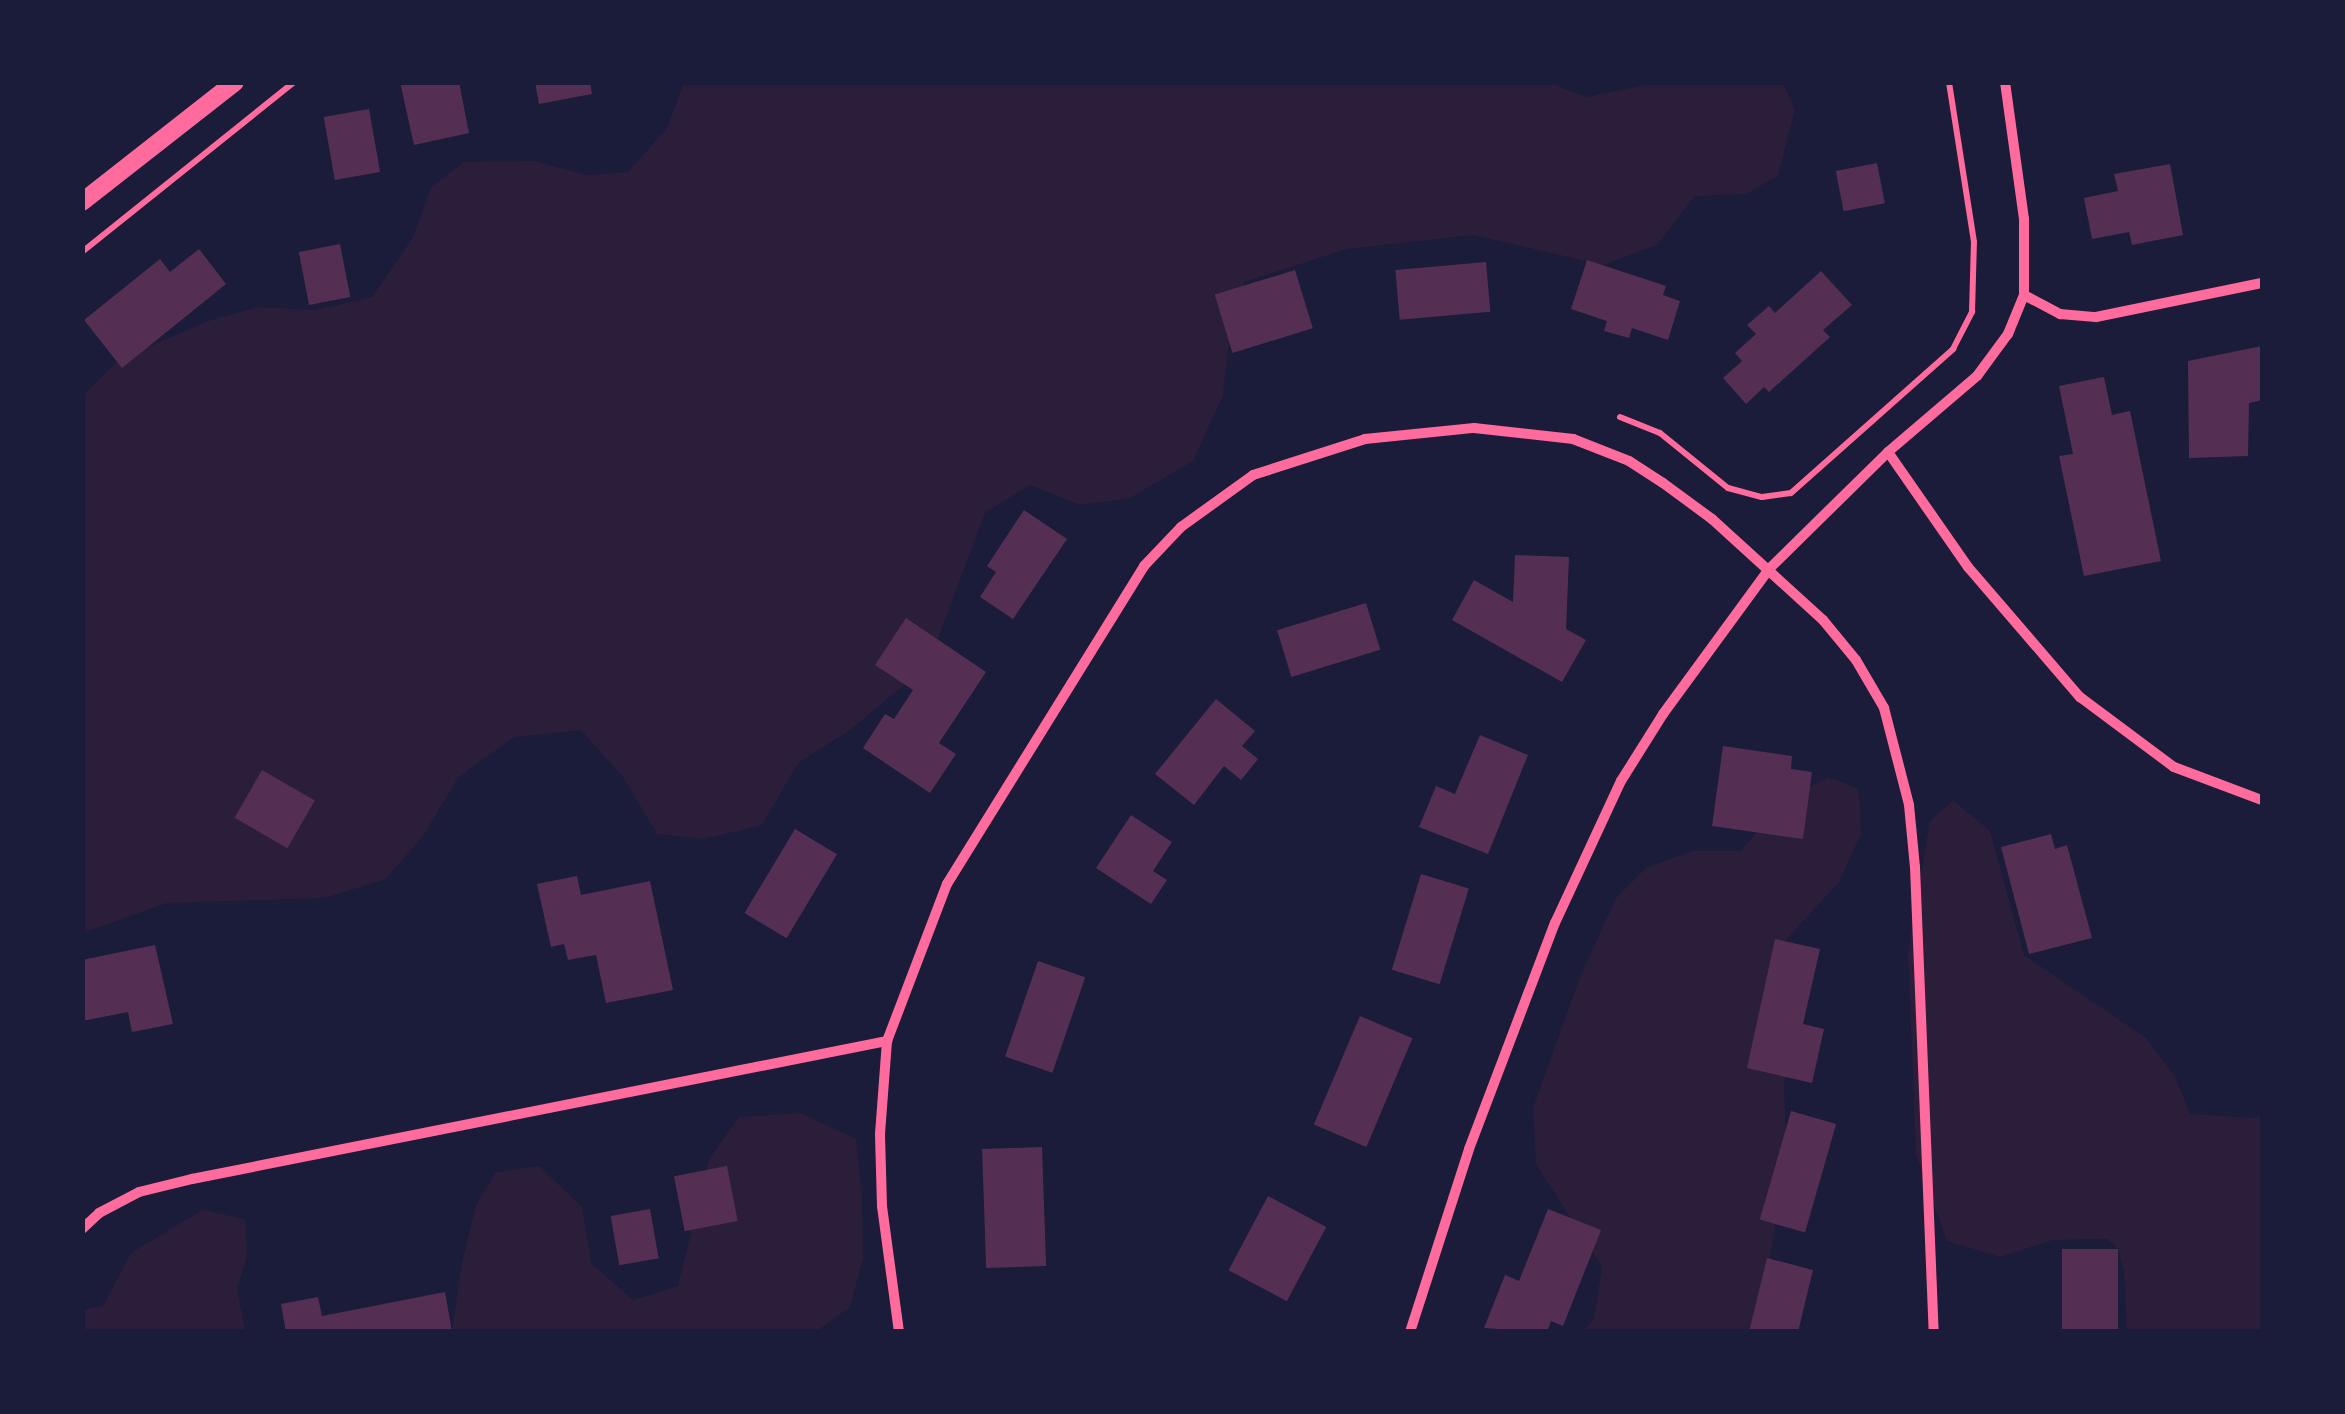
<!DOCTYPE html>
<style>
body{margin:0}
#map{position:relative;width:2345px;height:1414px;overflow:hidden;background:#1b1b3a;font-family:Lora,serif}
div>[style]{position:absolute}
.green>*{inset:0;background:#2a1e3b}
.building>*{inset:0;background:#542f53;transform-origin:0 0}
.path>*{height:6px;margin:-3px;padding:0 3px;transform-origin:3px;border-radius:3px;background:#ff6b9d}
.minor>*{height:10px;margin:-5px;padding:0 5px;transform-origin:5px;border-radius:5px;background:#ff6b9d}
.tertiary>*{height:18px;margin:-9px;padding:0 9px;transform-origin:9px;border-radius:9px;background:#ff6b9d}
span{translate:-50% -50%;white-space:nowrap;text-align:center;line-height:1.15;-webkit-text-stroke:9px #1b1b3a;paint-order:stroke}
.frame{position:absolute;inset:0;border:85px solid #1b1b3a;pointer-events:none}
</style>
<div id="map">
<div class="green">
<i style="clip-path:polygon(1546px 82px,1587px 97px,1656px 83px,1783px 83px,1795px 109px,1778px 176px,1746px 194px,1695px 196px,1657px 245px,1603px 265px,1473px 235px,1347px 249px,1244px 282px,1230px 333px,1223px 395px,1193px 461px,1130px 498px,1080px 505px,1030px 485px,985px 513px,928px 665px,850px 730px,798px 763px,762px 825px,704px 839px,657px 834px,623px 777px,581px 730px,514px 737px,458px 778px,423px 836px,386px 879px,325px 898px,167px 903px,83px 933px,83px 395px,119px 360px,208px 321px,258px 307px,316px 310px,372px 297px,412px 239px,432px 186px,464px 162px,534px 161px,587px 175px,628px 172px,667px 128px,684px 83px)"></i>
<i style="clip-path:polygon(1828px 777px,1859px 789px,1861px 834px,1839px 882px,1785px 941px,1789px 1040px,1784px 1087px,1786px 1143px,1760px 1331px,1583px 1331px,1594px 1319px,1602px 1267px,1536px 1164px,1533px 1108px,1580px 977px,1616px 898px,1646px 868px,1692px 851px,1741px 851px,1780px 804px)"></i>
<i style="clip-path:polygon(1953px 800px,1990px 831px,2024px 955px,2146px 1038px,2175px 1076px,2190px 1114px,2254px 1118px,2262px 1114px,2262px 1331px,2127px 1331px,2124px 1272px,2118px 1249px,2107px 1239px,2053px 1240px,2000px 1257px,1947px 1241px,1916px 1154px,1908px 953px,1930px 821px)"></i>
<i style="clip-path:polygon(801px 1113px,856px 1139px,862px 1196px,863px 1258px,850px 1307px,817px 1331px,452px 1332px,462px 1263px,476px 1205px,496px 1172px,539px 1166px,582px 1207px,591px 1263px,633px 1300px,678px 1286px,709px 1159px,739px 1117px)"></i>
<i style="clip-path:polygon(202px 1210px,245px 1219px,247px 1257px,237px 1288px,245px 1331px,83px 1331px,83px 1310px,103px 1306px,131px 1253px)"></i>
</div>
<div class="building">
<i style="clip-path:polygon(400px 82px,459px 82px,469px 133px,414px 145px)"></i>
<i style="clip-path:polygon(535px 82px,590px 82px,592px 94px,539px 104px)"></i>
<i style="left:369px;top:109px;width:64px;height:46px;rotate:80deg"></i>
<i style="left:1877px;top:163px;width:41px;height:42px;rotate:79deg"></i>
<i style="clip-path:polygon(2170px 164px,2183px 235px,2132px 245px,2129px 232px,2092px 239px,2084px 198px,2118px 191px,2114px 174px)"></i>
<i style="left:340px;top:244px;width:54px;height:42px;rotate:79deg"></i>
<i style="clip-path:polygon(199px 249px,226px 284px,122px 368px,84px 320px,160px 259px,170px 272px)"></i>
<i style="clip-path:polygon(1587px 260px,1666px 286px,1663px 295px,1680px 301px,1668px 340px,1632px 328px,1629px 338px,1604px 331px,1607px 321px,1571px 309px)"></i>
<i style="left:1486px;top:262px;width:50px;height:91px;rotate:85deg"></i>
<i style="left:1295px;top:270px;width:61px;height:84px;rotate:73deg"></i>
<i style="clip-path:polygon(1821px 271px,1852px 305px,1823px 330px,1830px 337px,1769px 392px,1764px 387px,1746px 404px,1723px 378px,1742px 361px,1735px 353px,1756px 334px,1747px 325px,1769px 306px,1775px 313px)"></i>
<i style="clip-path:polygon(2262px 346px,2262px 400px,2249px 403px,2248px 456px,2189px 458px,2188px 361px)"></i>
<i style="clip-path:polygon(2104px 377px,2112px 415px,2130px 411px,2161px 561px,2084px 576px,2059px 456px,2073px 454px,2059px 386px)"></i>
<i style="clip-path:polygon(1024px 510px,1067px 539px,1013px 619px,980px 597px,996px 572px,987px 566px)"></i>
<i style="clip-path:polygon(1515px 555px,1569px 557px,1566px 629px,1586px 640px,1562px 682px,1452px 620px,1474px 580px,1513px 602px)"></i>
<i style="left:1366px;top:603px;width:49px;height:93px;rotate:73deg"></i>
<i style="clip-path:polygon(906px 618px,986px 672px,939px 743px,956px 754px,930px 793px,863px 748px,885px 714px,894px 719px,913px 690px,875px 665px)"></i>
<i style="clip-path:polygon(1216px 699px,1255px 731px,1242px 746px,1258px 759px,1241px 780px,1224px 766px,1194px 805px,1155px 774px)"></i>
<i style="clip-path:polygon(1480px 735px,1528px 755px,1488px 854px,1419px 827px,1436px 786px,1455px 794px)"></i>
<i style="clip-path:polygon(1723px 746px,1792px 756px,1791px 769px,1812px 772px,1803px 839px,1712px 826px)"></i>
<i style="left:262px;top:770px;width:61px;height:55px;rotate:30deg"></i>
<i style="clip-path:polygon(1131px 815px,1172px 842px,1153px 871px,1167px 880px,1151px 904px,1096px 868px)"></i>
<i style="left:795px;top:829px;width:49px;height:98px;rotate:31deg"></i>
<i style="clip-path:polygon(2051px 834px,2055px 849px,2067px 845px,2092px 938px,2029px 954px,2001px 847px)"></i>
<i style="left:1421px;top:874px;width:50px;height:100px;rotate:17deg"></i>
<i style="clip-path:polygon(577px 876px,581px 895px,650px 881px,673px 990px,606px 1003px,596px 955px,568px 960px,564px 944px,551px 947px,537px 884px)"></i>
<i style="clip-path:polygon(1775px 939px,1820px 949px,1803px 1024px,1824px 1029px,1812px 1083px,1747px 1068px)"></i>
<i style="clip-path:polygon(155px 945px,173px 1024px,132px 1032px,128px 1012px,82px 1021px,82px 960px)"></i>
<i style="left:1038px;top:961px;width:50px;height:101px;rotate:19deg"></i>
<i style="left:1360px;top:1016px;width:57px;height:118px;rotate:23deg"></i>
<i style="left:1791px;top:1111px;width:47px;height:113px;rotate:16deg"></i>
<i style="left:1042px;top:1147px;width:119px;height:60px;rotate:88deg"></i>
<i style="left:727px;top:1166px;width:56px;height:54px;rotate:79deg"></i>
<i style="left:1268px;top:1196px;width:66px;height:84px;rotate:28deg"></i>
<i style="left:650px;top:1209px;width:50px;height:40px;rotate:80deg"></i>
<i style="clip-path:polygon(1548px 1209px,1601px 1230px,1563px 1326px,1551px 1321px,1547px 1332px,1484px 1328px,1505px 1275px,1519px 1281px)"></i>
<i style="left:2062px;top:1249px;width:56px;height:83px"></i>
<i style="clip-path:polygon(1767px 1258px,1813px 1270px,1798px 1332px,1749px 1332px)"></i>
<i style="clip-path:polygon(445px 1292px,452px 1332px,286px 1332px,281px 1304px,318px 1297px,322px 1316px)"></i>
</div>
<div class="path">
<i style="left:82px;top:252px;width:272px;rotate:-38.7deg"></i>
<i style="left:1620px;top:417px;width:43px;rotate:21.8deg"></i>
<i style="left:1660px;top:433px;width:87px;rotate:39deg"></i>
<i style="left:1728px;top:488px;width:35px;rotate:15deg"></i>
<i style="left:1762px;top:497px;width:29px;rotate:-8deg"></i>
<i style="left:1791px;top:493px;width:217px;rotate:-41.6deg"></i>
<i style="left:1953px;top:349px;width:42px;rotate:-62.8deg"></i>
<i style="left:1972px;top:312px;width:70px;rotate:-88.4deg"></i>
<i style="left:1974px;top:242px;width:162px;rotate:-98.9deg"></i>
</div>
<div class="minor">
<i style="left:2024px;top:295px;width:41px;rotate:27.8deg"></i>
<i style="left:2060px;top:314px;width:36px;rotate:5deg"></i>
<i style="left:2096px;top:317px;width:169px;rotate:-11.6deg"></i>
<i style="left:1888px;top:452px;width:140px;rotate:55.2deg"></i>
<i style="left:1968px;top:567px;width:172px;rotate:49.3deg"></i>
<i style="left:2080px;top:697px;width:117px;rotate:36.7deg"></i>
<i style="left:2174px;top:767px;width:94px;rotate:20.6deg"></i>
<i style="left:82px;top:1229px;width:23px;rotate:-43deg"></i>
<i style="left:99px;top:1213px;width:45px;rotate:-27.7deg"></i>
<i style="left:139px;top:1192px;width:55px;rotate:-13.8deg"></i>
<i style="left:192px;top:1179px;width:709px;rotate:-11.23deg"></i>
<i style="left:899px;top:1332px;width:127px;rotate:-97.7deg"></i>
<i style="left:882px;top:1206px;width:72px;rotate:-91.6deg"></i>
<i style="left:880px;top:1134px;width:93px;rotate:-85.7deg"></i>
<i style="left:887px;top:1041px;width:168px;rotate:-69.1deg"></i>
<i style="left:947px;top:884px;width:374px;rotate:-58.2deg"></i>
<i style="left:1144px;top:566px;width:54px;rotate:-46.5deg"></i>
<i style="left:1181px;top:527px;width:89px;rotate:-35.8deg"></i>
<i style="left:1253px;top:475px;width:118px;rotate:-17.8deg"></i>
<i style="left:1365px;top:439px;width:110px;rotate:-5.8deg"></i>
<i style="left:1474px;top:428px;width:100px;rotate:6.3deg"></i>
<i style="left:1573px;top:439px;width:60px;rotate:21.4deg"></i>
<i style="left:1629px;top:461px;width:40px;rotate:32.9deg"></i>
<i style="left:1663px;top:483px;width:61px;rotate:36.3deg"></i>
<i style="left:1712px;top:519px;width:150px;rotate:42.3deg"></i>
<i style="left:1823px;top:620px;width:52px;rotate:50.5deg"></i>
<i style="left:1856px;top:660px;width:56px;rotate:59.7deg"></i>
<i style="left:1884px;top:708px;width:100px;rotate:75.5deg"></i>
<i style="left:1909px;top:805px;width:62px;rotate:84.5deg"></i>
<i style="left:1915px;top:867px;width:465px;rotate:87.7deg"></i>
<i style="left:1410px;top:1332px;width:192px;rotate:-72.1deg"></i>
<i style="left:1469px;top:1149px;width:242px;rotate:-69.2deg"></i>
<i style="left:1555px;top:923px;width:157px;rotate:-65.1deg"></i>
<i style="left:1621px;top:781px;width:79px;rotate:-57.9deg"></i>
<i style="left:1663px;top:714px;width:180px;rotate:-53.8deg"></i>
<i style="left:1769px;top:569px;width:167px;rotate:-44.5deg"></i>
<i style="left:1888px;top:452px;width:117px;rotate:-40.5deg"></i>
<i style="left:1977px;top:376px;width:52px;rotate:-53.6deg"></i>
<i style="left:2008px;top:334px;width:42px;rotate:-67.7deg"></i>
<i style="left:2024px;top:295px;width:76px;rotate:-90deg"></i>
<i style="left:2024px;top:219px;width:138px;rotate:-97.9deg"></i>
</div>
<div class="tertiary">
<i style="left:82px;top:202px;width:194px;rotate:-38.1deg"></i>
</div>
<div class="frame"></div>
</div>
